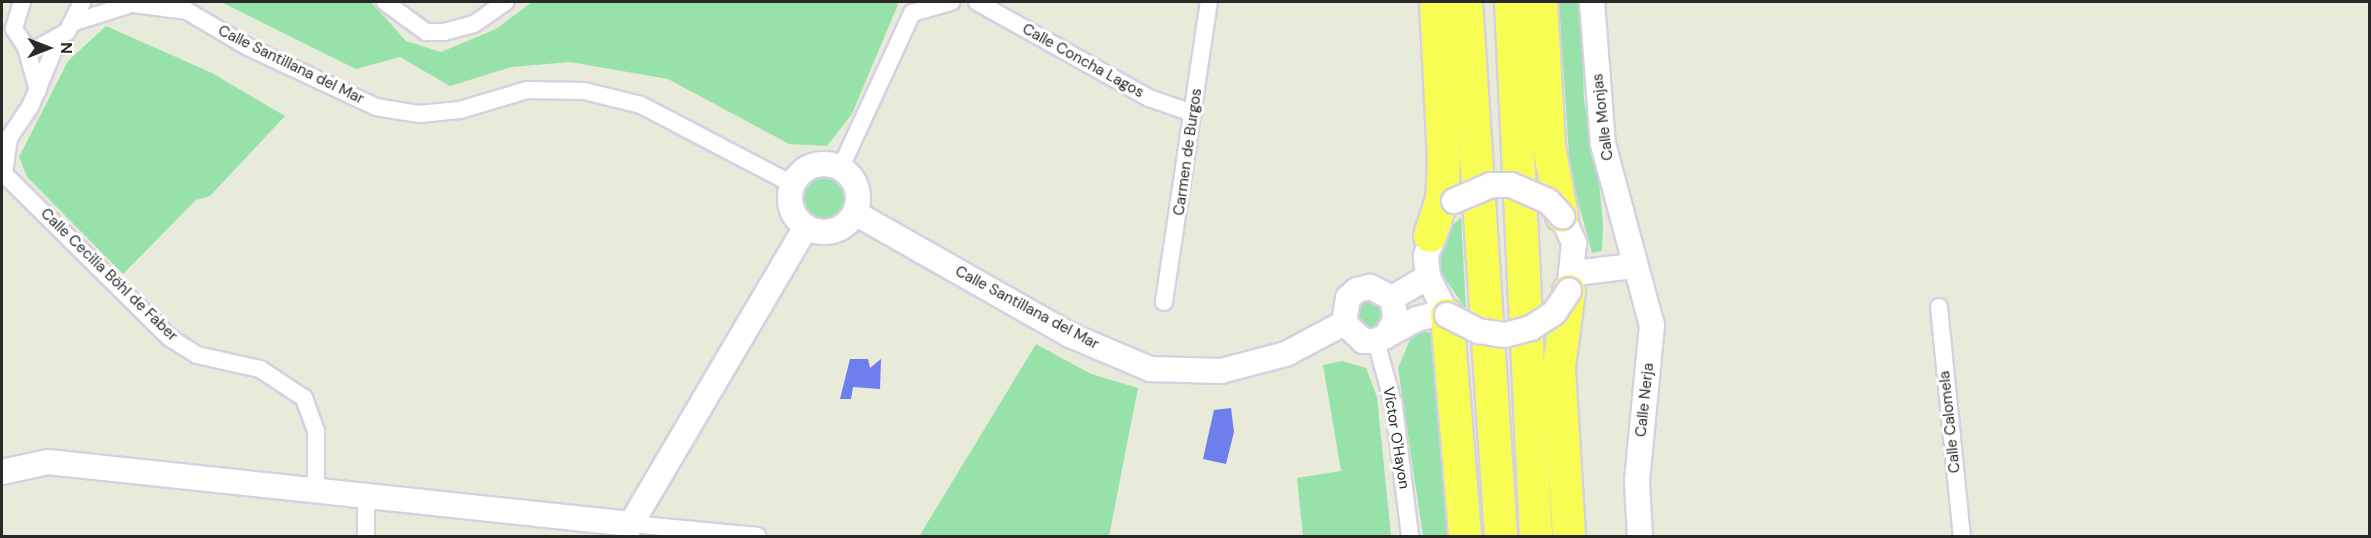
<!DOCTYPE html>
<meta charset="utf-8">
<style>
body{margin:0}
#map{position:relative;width:2371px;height:538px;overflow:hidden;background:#e8ebda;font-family:"DM Sans",sans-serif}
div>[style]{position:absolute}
.green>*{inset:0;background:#97e2aa}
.round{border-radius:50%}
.water>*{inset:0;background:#6d7fed}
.roads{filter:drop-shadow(2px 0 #d7d0e2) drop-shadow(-2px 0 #d7d0e2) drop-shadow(0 2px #d7d0e2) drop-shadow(0 -2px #d7d0e2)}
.street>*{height:16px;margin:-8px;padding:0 8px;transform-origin:8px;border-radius:8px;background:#fff}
.secondary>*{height:24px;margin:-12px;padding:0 12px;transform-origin:12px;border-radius:12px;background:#fff}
.secondary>.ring{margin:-12px;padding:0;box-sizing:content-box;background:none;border:24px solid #fff;border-radius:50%}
.highway>*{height:32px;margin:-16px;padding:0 16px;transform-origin:16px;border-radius:16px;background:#f8fd54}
.bridges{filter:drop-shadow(2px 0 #d7d0e2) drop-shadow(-2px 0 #d7d0e2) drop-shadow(0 2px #d7d0e2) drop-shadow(0 -2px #d7d0e2)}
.secondary-bridge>*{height:24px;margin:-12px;padding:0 12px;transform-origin:12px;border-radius:12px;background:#fff}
span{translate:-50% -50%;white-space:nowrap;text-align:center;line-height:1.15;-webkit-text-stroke:6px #fff;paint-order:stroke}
.street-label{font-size:15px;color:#292929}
.frame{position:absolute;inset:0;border:3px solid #292929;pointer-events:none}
.north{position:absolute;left:18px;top:18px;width:60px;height:60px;-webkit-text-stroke:4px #fff;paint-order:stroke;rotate:90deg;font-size:16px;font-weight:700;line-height:24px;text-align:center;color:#292929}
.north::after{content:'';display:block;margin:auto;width:21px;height:27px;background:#292929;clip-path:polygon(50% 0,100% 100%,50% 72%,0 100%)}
</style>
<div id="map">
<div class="green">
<i style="clip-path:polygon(221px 2px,371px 2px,406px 41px,441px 52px,496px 29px,532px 2px,899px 2px,852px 114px,827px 146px,789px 144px,668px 79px,570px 62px,512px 67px,450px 86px,400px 57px,356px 69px)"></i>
<i style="clip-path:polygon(1559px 2px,1581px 2px,1584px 101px,1597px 159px,1603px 225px,1602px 251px,1592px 253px,1570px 171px)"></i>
<i style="clip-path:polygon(106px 26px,212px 73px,285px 116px,210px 196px,196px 200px,123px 274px,27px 177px,19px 157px,68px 61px)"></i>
<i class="round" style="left:799px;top:170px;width:52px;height:52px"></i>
<i style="clip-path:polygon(1461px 217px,1466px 309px,1439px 270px,1446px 232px)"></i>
<i style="clip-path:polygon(1361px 298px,1379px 298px,1389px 322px,1363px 335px,1352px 308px)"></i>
<i style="clip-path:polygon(1422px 331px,1431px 333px,1436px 344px,1450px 536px,1423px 536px,1398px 368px,1412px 335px)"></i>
<i style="clip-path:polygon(1036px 344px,1091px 374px,1138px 388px,1109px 536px,920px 535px)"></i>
<i style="clip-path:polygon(1342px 361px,1366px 368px,1377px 397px,1391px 536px,1303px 536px,1297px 478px,1341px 471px,1323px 365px)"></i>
</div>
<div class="water">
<i style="clip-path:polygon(850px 359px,868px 359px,870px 368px,881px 359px,880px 389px,853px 387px,851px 399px,840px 399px)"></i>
<i style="clip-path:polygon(1231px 408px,1234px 432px,1226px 464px,1203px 459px,1214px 410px)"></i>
</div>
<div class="roads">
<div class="street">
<i style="left:22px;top:2px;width:28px;rotate:107deg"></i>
<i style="left:14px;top:29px;width:22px;rotate:56deg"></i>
<i style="left:26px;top:47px;width:10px;rotate:11deg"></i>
<i style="left:36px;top:49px;width:35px;rotate:-29deg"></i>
<i style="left:67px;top:32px;width:34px;rotate:-63deg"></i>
<i style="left:119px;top:2px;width:69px;rotate:7.5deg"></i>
<i style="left:187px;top:11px;width:71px;rotate:30.5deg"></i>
<i style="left:248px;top:47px;width:141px;rotate:25.1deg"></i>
<i style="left:376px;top:107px;width:44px;rotate:9.2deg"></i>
<i style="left:419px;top:114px;width:41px;rotate:-5.6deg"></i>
<i style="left:460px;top:110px;width:70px;rotate:-16.6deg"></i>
<i style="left:527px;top:90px;width:57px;rotate:1deg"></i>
<i style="left:584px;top:91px;width:59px;rotate:13.8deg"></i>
<i style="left:641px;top:105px;width:170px;rotate:27.6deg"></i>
<i style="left:385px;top:2px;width:51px;rotate:36.2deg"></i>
<i style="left:426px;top:32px;width:18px"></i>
<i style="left:444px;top:32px;width:31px;rotate:-15deg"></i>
<i style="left:474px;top:24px;width:39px;rotate:-35deg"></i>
<i style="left:977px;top:2px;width:197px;rotate:29.2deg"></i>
<i style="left:1149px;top:98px;width:46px;rotate:19.2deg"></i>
<i style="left:75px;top:22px;width:56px;rotate:-17.8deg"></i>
<i style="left:26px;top:47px;width:45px;rotate:74.4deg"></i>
<i style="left:841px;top:167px;width:170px;rotate:-65.2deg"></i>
<i style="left:912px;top:13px;width:41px;rotate:-15.8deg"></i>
<i style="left:2px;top:172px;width:236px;rotate:44.7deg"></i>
<i style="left:170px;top:338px;width:32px;rotate:32deg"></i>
<i style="left:197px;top:355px;width:65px;rotate:12.5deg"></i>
<i style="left:260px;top:369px;width:53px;rotate:33.4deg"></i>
<i style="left:304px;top:398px;width:35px;rotate:70deg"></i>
<i style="left:316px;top:431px;width:57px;rotate:90deg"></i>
<i style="left:4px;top:173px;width:35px;rotate:-82deg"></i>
<i style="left:9px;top:138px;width:37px;rotate:-56deg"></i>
<i style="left:30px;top:107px;width:73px;rotate:-67.3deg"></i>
<i style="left:1164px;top:302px;width:303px;rotate:-81.5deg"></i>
<i style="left:1939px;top:307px;width:230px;rotate:84.3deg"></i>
<i style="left:1376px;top:341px;width:68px;rotate:74.7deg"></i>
<i style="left:1394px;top:407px;width:130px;rotate:82.9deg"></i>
<i style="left:366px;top:494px;width:42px;rotate:90deg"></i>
<i style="left:631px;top:536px;width:12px;rotate:-90deg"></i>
<i style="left:631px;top:524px;width:127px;rotate:5.4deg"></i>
</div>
<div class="secondary">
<i style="left:1592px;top:2px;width:142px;rotate:85.6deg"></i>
<i style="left:1603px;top:144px;width:188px;rotate:74.9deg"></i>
<i style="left:1652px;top:325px;width:158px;rotate:95.5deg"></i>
<i style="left:1637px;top:482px;width:54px;rotate:86.8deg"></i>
<i class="ring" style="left:790px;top:164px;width:44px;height:44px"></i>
<i style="left:855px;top:213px;width:247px;rotate:29.6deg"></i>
<i style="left:1070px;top:335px;width:87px;rotate:23deg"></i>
<i style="left:1150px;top:369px;width:71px;rotate:1.6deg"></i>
<i style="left:1221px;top:371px;width:67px;rotate:-14.7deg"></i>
<i style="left:1286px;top:354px;width:66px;rotate:-28.1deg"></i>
<i style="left:1562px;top:216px;width:30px;rotate:66deg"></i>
<i style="left:1574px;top:243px;width:48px;rotate:95.9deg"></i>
<i style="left:1439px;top:223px;width:35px;rotate:112deg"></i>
<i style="left:1426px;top:256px;width:21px;rotate:85deg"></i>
<i style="left:1428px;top:277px;width:42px;rotate:63.4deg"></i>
<i style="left:1575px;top:273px;width:58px;rotate:-6.9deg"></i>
<i style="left:1392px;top:298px;width:42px;rotate:-30.3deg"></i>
<i style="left:1386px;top:336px;width:20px;rotate:-60deg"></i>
<i style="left:1396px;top:319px;width:21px;rotate:-101deg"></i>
<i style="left:1392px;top:298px;width:25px;rotate:-153deg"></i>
<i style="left:1370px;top:287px;width:13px;rotate:167deg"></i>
<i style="left:1357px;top:290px;width:12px;rotate:138deg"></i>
<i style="left:1348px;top:298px;width:25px;rotate:99deg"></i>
<i style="left:1344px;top:323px;width:26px;rotate:43deg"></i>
<i style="left:1363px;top:341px;width:13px"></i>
<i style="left:1376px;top:341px;width:11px;rotate:-27deg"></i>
<i style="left:1386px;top:336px;width:35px;rotate:-29deg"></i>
<i style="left:1417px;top:319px;width:29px;rotate:-14deg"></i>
<i style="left:2px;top:472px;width:47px;rotate:-12.3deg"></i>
<i style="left:48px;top:462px;width:586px;rotate:6.07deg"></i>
<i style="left:631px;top:524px;width:345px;rotate:-59.5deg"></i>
</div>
<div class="highway">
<i style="left:1466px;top:2px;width:535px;rotate:86.25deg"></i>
<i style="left:1511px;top:2px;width:535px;rotate:87.32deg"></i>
<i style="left:1541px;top:2px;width:144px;rotate:86.8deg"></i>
<i style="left:1549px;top:146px;width:71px;rotate:79.5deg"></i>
<i style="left:1430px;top:236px;width:38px;rotate:-72deg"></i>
<i style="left:1442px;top:200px;width:40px;rotate:-87.1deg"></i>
<i style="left:1444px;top:160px;width:158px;rotate:-92.9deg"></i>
<i style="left:1447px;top:315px;width:222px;rotate:85.3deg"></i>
<i style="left:1569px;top:536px;width:169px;rotate:-93.4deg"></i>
<i style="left:1559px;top:367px;width:77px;rotate:-82.5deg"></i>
</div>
</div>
<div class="bridges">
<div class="secondary-bridge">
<i style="left:1454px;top:201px;width:40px;rotate:-23.4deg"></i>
<i style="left:1491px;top:185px;width:20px"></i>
<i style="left:1511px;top:185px;width:40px;rotate:23.4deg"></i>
<i style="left:1548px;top:201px;width:21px;rotate:47deg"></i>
<i style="left:1447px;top:315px;width:36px;rotate:27deg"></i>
<i style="left:1479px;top:331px;width:26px;rotate:9deg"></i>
<i style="left:1505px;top:335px;width:27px;rotate:-15deg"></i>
<i style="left:1531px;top:328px;width:27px;rotate:-33deg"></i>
<i style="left:1554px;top:313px;width:27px;rotate:-56deg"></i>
</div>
</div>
<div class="street-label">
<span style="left:1083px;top:61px;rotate:29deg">Calle Concha Lagos</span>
<span style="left:291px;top:65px;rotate:26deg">Calle Santillana del Mar</span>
<span style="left:1603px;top:117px;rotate:-97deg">Calle Monjas</span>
<span style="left:1188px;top:152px;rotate:-82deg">Carmen de Burgos</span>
<span style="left:109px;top:275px;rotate:44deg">Calle Cecilia Böhl de Faber</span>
<span style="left:1027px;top:308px;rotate:28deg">Calle Santillana del Mar</span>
<span style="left:1645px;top:400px;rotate:-84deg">Calle Nerja</span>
<span style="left:1950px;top:422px;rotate:-96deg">Calle Calomela</span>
<span style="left:1396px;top:438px;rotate:81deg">Víctor O'Hayon</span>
</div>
<div class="frame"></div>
<div class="north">N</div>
</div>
